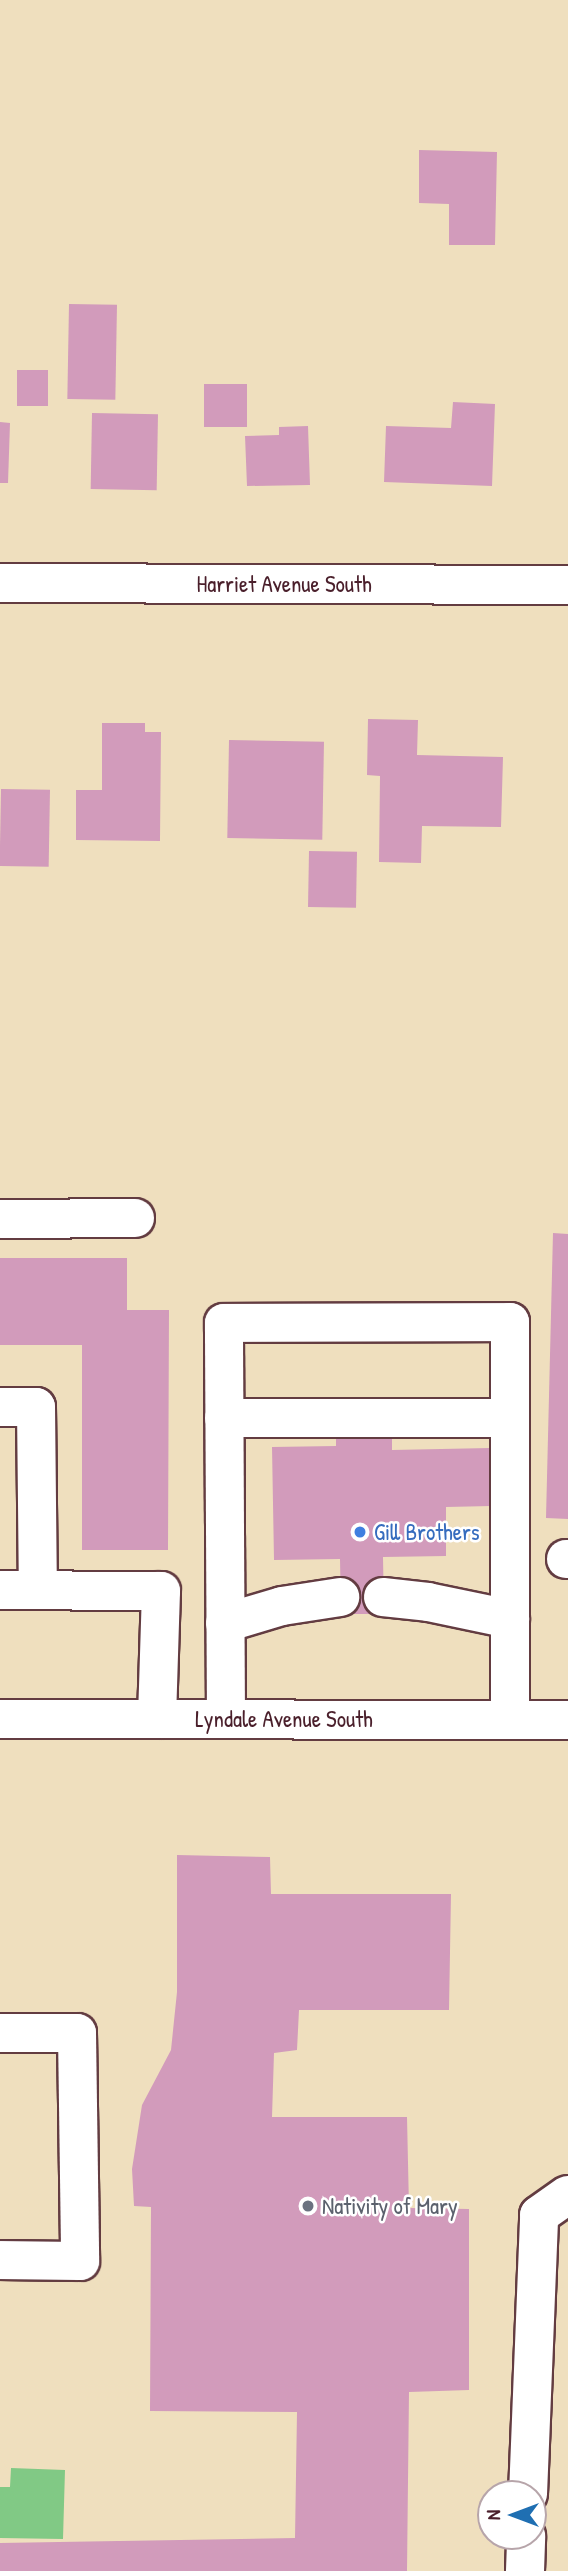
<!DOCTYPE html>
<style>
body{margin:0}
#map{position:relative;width:568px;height:2571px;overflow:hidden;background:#efdfbe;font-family:"Patrick Hand",sans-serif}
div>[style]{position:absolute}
.green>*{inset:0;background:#81c985}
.building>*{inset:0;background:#d29bbb;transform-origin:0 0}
.roads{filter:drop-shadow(2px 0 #633c41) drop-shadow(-2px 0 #633c41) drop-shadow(0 2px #633c41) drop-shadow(0 -2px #633c41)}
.minor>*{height:38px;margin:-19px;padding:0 19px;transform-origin:19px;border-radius:19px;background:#fff}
.dots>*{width:19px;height:19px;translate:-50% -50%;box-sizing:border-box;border:4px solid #fff;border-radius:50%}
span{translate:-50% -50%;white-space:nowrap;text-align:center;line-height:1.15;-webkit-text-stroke:5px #fff;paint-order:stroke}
.street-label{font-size:23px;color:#4a1f2b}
.shop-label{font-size:23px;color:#366cbe}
.left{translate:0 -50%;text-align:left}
.worship-label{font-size:23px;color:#5b616d}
.north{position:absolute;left:477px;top:2480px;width:70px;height:70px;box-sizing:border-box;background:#fff;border:2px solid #b7a5aa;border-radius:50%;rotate:270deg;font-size:19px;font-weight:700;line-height:28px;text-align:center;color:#4a1f2b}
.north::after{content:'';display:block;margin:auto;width:24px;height:32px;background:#1f6fb2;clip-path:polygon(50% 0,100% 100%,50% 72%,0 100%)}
</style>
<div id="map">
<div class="green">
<i style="clip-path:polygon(11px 2468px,65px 2470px,63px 2539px,0 2538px,0 2487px,10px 2487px)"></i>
</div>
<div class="building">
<i style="clip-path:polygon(419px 150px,497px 152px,495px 245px,449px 245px,449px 204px,419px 203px)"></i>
<i style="left:69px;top:304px;width:48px;height:95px;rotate:1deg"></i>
<i style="left:17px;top:370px;width:31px;height:36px"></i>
<i style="left:204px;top:384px;width:43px;height:43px"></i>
<i style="clip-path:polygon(453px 402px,495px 404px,492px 486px,384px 482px,386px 426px,451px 428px)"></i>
<i style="left:92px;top:413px;width:66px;height:76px;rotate:1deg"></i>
<i style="clip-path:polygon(0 422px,10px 423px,8px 483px,0 483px)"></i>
<i style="clip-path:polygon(308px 426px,310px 485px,247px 486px,245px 436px,279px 435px,279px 427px)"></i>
<i style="clip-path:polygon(368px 719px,418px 720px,417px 755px,503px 757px,501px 827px,422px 826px,421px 863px,379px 862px,380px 776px,367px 775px)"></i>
<i style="clip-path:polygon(102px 723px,145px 723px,145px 732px,161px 732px,160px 841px,76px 840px,76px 790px,102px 790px)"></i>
<i style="left:229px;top:740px;width:95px;height:98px;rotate:1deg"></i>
<i style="left:1px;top:789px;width:49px;height:77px;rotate:1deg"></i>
<i style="left:309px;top:851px;width:48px;height:56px;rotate:1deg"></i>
<i style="clip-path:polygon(553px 1233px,568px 1234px,568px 1519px,546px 1518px)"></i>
<i style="clip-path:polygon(0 1258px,127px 1258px,127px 1310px,169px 1310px,168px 1550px,82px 1550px,82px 1345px,0 1345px)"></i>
<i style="clip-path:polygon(392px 1429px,392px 1450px,490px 1448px,491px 1506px,446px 1507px,446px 1556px,383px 1557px,384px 1614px,341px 1614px,340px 1559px,274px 1560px,272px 1447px,336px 1446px,336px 1430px)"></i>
<i style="clip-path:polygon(177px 1855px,270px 1857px,271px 1894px,451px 1894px,449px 2010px,299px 2010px,297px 2050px,274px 2053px,272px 2117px,407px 2117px,409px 2208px,469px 2209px,469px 2390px,409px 2392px,407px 2571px,0 2571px,0 2543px,295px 2538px,297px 2412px,150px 2411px,151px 2207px,134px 2206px,132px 2169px,142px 2105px,171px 2050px,177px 1992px)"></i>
</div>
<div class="roads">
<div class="minor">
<i style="left:0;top:583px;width:568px;rotate:0.2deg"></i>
<i style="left:0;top:1219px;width:135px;rotate:-0.4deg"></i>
<i style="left:0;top:1407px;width:36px"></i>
<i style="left:36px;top:1407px;width:183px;rotate:89.4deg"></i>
<i style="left:224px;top:1418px;width:286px"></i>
<i style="left:566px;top:1559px;width:2px"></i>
<i style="left:0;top:1590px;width:161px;rotate:0.4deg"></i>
<i style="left:161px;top:1591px;width:128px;rotate:91.8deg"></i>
<i style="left:383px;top:1597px;width:45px;rotate:6.3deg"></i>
<i style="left:428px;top:1602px;width:84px;rotate:11.7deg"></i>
<i style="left:225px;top:1623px;width:59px;rotate:-16.6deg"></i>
<i style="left:282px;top:1606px;width:59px;rotate:-8.8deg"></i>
<i style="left:0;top:1719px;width:568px;rotate:0.1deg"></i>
<i style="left:226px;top:1719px;width:396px;rotate:-90.3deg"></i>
<i style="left:224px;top:1323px;width:286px;rotate:-0.2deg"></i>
<i style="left:510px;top:1322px;width:398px;rotate:90deg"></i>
<i style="left:0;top:2033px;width:77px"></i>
<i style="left:77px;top:2033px;width:228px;rotate:89.2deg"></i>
<i style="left:80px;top:2261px;width:80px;rotate:-179.3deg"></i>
<i style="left:528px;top:2494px;width:279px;rotate:-87.7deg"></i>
<i style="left:539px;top:2215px;width:35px;rotate:-35deg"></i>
<i style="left:525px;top:2571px;width:35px;rotate:-88deg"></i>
</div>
</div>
<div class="dots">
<i style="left:360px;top:1532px;background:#3f7fe0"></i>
<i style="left:308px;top:2206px;background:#6b7280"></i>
</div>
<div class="street-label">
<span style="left:284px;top:584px">Harriet Avenue South</span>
<span style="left:284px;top:1719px">Lyndale Avenue South</span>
</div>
<div class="shop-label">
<span class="left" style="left:374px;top:1532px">Gill Brothers</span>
</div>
<div class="worship-label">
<span class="left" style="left:322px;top:2206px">Nativity of Mary</span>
</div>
<div class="north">N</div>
</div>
